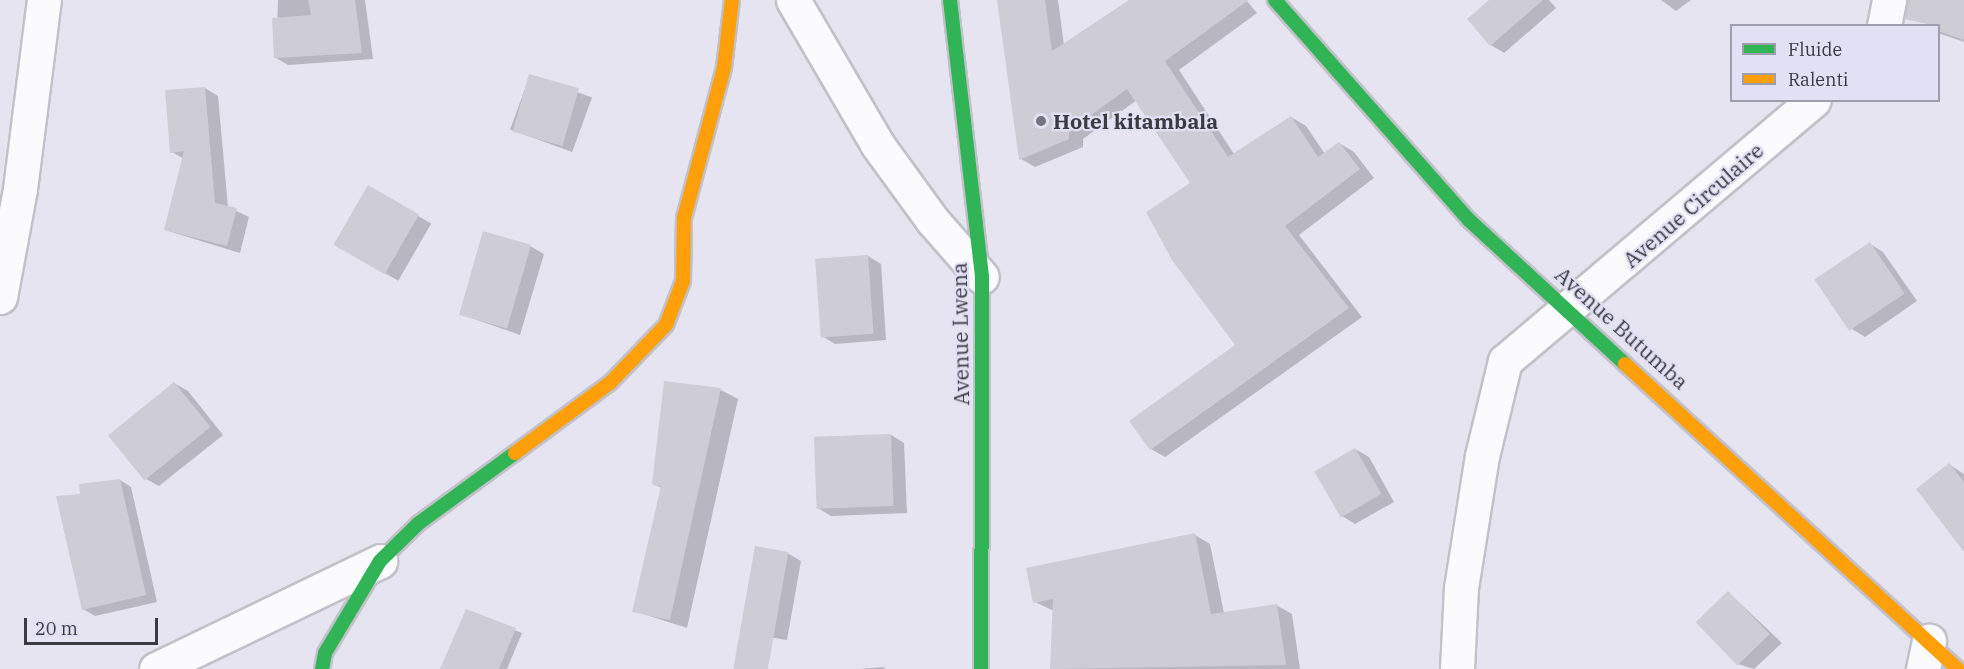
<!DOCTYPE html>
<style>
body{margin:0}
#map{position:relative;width:1964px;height:669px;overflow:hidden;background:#e6e4f0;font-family:"IBM Plex Serif",serif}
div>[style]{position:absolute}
.shadow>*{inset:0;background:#0003;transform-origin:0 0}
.building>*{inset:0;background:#cecdd6;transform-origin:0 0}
.roads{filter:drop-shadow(2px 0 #c2c1c9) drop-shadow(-2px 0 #c2c1c9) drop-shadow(0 2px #c2c1c9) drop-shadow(0 -2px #c2c1c9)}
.street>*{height:33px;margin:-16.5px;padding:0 16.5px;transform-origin:16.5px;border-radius:16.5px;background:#fbfbfd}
.fast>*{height:14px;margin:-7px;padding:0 7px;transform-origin:7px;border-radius:7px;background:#30b455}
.slow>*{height:14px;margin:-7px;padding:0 7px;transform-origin:7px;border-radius:7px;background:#ff9f0a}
.dots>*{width:16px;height:16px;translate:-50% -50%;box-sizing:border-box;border:3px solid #e2e0f4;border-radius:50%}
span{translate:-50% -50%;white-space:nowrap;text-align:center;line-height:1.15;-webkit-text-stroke:4.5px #e2e0f4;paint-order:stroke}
.poi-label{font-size:21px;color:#3a3a41;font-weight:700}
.left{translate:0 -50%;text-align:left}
.street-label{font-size:21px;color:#3a3a41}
.legend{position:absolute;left:1730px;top:24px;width:210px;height:78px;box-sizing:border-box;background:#e2e0f4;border:2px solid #9f9eac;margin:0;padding:8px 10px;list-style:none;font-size:18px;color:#3a3a41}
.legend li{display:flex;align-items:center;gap:12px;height:30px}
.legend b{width:30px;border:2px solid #9f9eac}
.scale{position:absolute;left:24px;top:618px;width:134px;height:27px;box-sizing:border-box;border:3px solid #3a3a41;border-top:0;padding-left:8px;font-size:18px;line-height:21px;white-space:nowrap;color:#3a3a41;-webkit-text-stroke:4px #e2e0f4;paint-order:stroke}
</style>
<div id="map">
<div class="shadow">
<i style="clip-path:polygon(278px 0,365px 0,373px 59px,288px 65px,276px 58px)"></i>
<i style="clip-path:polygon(998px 0,1058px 0,1064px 45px,1132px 0,1246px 0,1257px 13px,1179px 70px,1234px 154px,1291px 117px,1306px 126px,1325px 154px,1339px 143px,1354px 152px,1374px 178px,1299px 235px,1362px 317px,1165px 457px,1151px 449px,1237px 346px,1192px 183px,1137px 100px,1083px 139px,1083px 147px,1035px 167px,1021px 159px)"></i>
<i style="clip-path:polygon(1492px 0,1549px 0,1556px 8px,1504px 53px,1491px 45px)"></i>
<i style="clip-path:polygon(1661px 0,1691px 0,1676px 11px)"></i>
<i style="clip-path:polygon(1914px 0,1964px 1px,1964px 42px,1938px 33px,1938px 26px,1907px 19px)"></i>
<i style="left:530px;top:75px;width:66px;height:58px;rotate:20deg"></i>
<i style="clip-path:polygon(205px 88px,218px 96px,228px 207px,249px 217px,240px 253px,165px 230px,184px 159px,172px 152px)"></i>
<i style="left:368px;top:187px;width:73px;height:66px;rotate:30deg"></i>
<i style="clip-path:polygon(1870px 244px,1883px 252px,1917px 301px,1865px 337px,1852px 329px)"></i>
<i style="clip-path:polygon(530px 246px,544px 254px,520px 335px,460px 314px)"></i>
<i style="clip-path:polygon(868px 256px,881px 264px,886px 340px,835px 344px,822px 336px)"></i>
<i style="clip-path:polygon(174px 383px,188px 391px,223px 435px,159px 486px,146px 479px)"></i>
<i style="clip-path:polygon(665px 383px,721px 390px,738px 399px,687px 628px,634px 611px,662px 488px,653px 484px)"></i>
<i style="clip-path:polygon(891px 435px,904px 443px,907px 513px,831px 516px,818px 508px)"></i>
<i style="clip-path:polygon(1355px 449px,1369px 457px,1394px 502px,1355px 524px,1342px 516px)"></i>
<i style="clip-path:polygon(1950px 465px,1964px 474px,1964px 550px)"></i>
<i style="clip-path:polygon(120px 480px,131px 487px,157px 602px,95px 616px,83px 609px,82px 496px)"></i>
<i style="clip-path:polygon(1195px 535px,1210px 544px,1224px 613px,1276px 605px,1292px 614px,1300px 669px,1051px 669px,1054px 611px,1035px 602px)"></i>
<i style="clip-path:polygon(787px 553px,801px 561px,787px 640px,756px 635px)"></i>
<i style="clip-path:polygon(1728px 592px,1782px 643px,1754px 669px,1738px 664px)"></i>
<i style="clip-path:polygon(467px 611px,522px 633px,507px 669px,441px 669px)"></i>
<i style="clip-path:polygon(883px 667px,886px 669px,859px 669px)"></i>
</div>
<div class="building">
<i style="clip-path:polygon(308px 0,355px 0,362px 53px,274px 58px,272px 18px,311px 15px)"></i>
<i style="clip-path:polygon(997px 0,1045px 0,1052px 51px,1129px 0,1249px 0,1165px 61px,1228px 157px,1291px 116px,1318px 157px,1339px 142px,1360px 169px,1285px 226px,1349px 308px,1150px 450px,1129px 421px,1235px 345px,1172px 260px,1146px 212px,1190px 183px,1127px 89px,1069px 131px,1069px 139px,1019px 160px)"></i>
<i style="clip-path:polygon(1489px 0,1543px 0,1490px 46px,1467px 19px)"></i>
<i style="clip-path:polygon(1907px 0,1964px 0,1964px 40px,1938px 31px,1938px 26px,1904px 19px)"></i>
<i style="left:529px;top:74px;width:52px;height:60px;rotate:16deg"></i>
<i style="clip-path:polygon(205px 87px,215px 203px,237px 208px,227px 246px,164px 230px,184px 151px,170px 153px,165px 90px)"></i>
<i style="left:368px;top:185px;width:59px;height:69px;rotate:30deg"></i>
<i style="left:483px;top:231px;width:50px;height:87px;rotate:16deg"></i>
<i style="left:1870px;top:242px;width:62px;height:67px;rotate:56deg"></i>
<i style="left:868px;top:255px;width:79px;height:53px;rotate:86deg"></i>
<i style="clip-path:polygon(664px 381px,721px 388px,670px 620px,632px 612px,661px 486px,652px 484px)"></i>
<i style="left:174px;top:382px;width:58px;height:85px;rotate:51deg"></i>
<i style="left:891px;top:434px;width:72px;height:77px;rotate:88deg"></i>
<i style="left:1355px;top:448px;width:53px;height:47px;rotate:60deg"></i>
<i style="clip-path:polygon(1949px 463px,1964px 482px,1964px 552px,1916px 489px)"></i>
<i style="clip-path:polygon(120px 479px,146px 595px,82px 610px,56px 496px,80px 494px,79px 484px)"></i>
<i style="clip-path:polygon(1195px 533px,1211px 614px,1277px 604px,1286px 665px,1050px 669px,1053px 599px,1033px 603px,1026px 568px)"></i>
<i style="left:755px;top:546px;width:34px;height:125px;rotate:10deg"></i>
<i style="left:1728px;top:591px;width:60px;height:45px;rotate:46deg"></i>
<i style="clip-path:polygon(466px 609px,516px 628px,499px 669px,440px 669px)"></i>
</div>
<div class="roads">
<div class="street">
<i style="left:793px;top:0;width:167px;rotate:59.7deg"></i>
<i style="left:877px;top:144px;width:95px;rotate:54deg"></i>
<i style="left:933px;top:221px;width:74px;rotate:48.8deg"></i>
<i style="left:1884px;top:26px;width:26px;rotate:-79deg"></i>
<i style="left:0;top:297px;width:110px;rotate:-79.5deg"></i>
<i style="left:20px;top:189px;width:191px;rotate:-82.8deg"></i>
<i style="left:156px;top:669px;width:249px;rotate:-25.7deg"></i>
<i style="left:1457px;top:669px;width:81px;rotate:-87.2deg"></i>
<i style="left:1461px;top:588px;width:134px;rotate:-81deg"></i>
<i style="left:1482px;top:456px;width:98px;rotate:-76.4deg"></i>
<i style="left:1505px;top:361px;width:404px;rotate:-40.2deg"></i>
<i style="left:1923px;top:669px;width:29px;rotate:-78deg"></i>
</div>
<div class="fast">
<i style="left:950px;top:0;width:279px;rotate:83.4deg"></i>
<i style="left:982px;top:277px;width:392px;rotate:90.1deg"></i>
<i style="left:1275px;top:0;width:293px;rotate:48.6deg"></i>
<i style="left:1469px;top:220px;width:212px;rotate:42.7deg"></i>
<i style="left:322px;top:669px;width:16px;rotate:-79deg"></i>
<i style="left:325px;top:653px;width:107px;rotate:-59.1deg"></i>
<i style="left:380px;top:561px;width:54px;rotate:-44.3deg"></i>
<i style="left:419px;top:523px;width:119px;rotate:-36.1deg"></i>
</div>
<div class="slow">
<i style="left:1625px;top:364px;width:452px;rotate:42.5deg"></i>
<i style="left:515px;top:453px;width:118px;rotate:-36.4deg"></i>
<i style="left:610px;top:383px;width:81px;rotate:-46deg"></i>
<i style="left:666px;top:325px;width:47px;rotate:-68.9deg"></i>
<i style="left:683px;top:281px;width:63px;rotate:-89.1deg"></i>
<i style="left:684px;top:218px;width:155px;rotate:-75.1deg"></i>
<i style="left:724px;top:68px;width:68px;rotate:-83.3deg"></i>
</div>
</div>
<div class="dots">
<i style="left:1041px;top:121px;background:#76767e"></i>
</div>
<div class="poi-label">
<span class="left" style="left:1053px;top:121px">Hotel kitambala</span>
</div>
<div class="street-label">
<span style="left:1693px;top:205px;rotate:-41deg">Avenue Circulaire</span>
<span style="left:1622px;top:328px;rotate:42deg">Avenue Butumba</span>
<span style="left:960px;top:334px;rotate:-91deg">Avenue Lwena</span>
</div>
<ul class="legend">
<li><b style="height:8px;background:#30b455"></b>Fluide</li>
<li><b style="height:8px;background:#ff9f0a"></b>Ralenti</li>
</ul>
<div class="scale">20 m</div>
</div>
